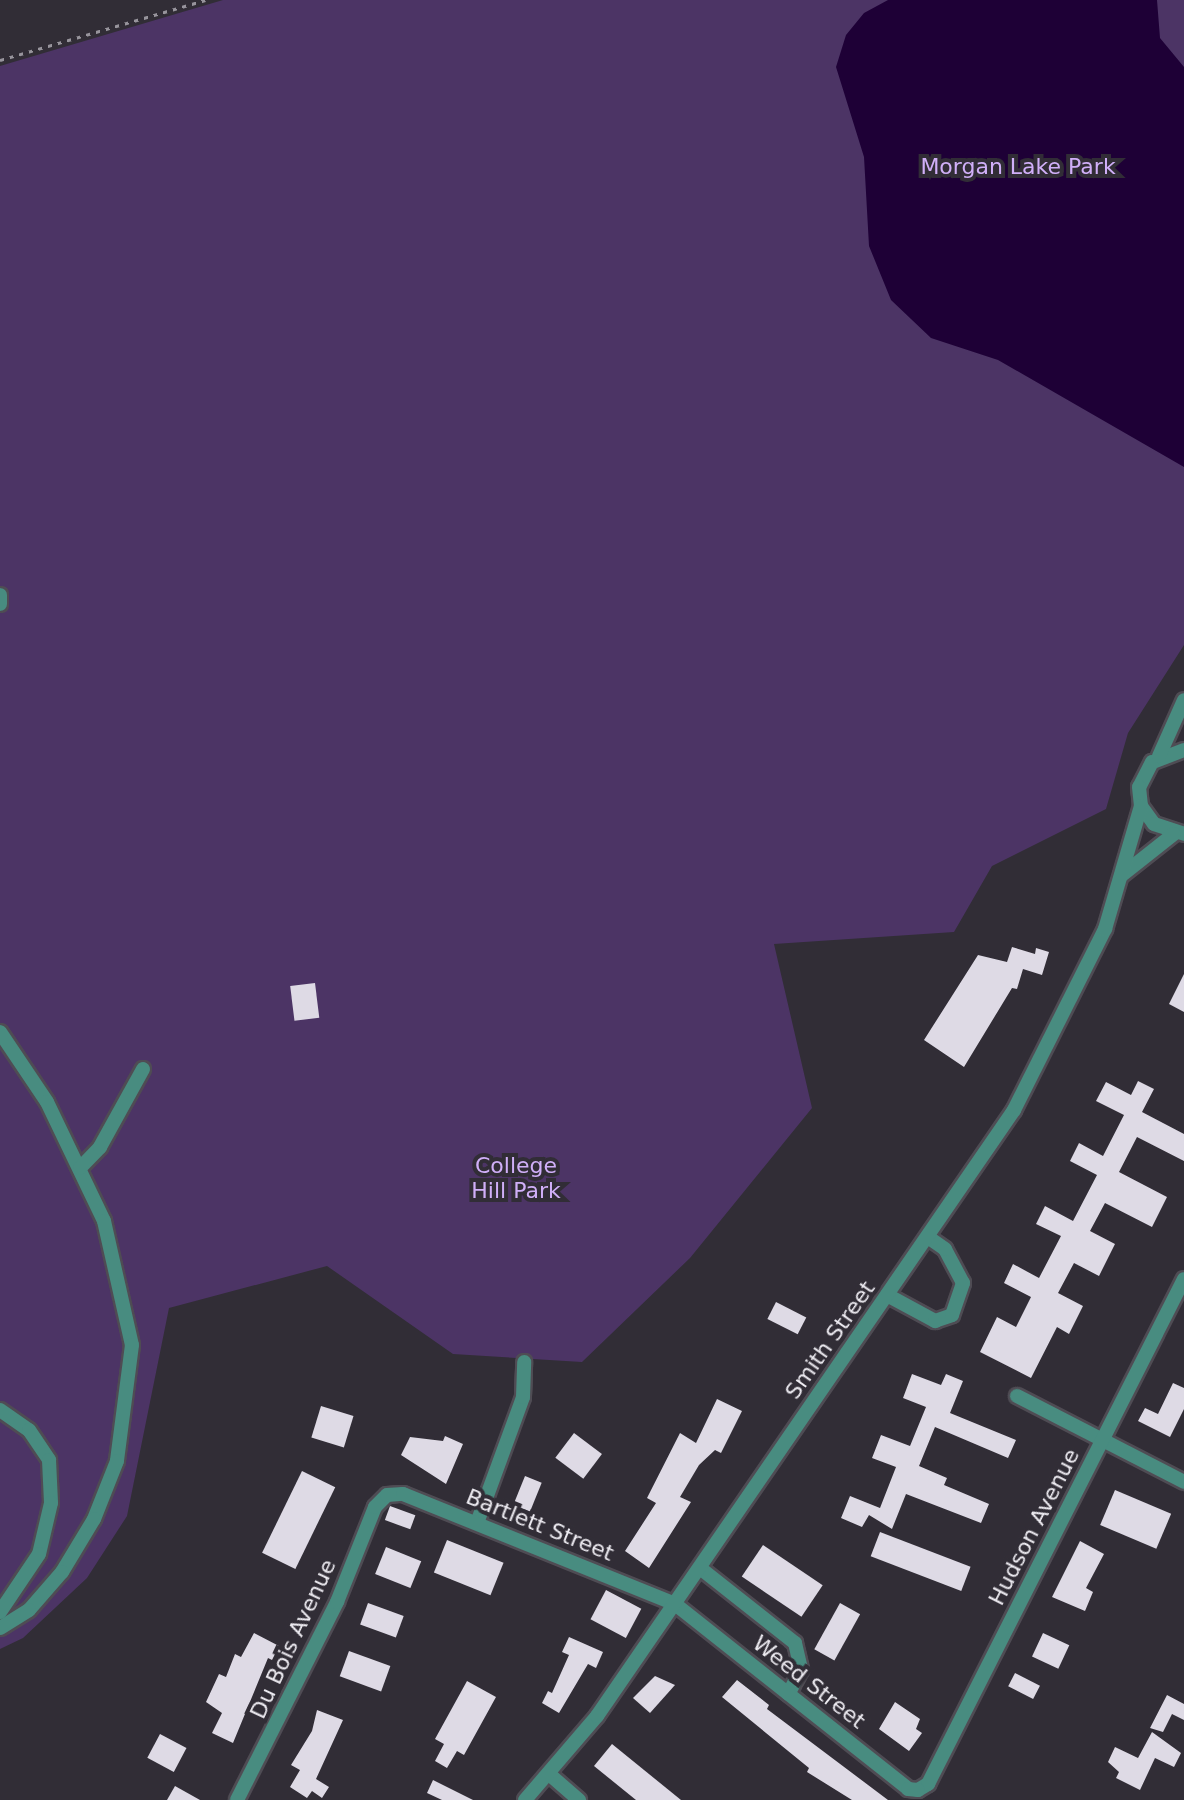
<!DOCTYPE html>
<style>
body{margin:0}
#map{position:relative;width:1184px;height:1800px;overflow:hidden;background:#312d36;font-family:"DejaVu Sans",sans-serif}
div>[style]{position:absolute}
.green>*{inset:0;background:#4c3465}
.water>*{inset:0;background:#1e0036}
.building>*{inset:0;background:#dedae5;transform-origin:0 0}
.path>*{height:3px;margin-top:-1.5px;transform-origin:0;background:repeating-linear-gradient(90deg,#97949c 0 4px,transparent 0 10px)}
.roads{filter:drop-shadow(2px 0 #4f4c54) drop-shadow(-2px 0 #4f4c54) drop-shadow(0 2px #4f4c54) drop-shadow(0 -2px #4f4c54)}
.minor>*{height:14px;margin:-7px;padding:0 7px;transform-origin:7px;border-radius:7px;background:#488c80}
span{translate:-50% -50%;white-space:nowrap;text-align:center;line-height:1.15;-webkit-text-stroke:8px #312d36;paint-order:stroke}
.park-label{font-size:22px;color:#d0aff8}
.street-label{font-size:22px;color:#eeecf2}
</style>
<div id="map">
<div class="green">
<i style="clip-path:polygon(223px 0,1184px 0,1184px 645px,1128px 733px,1106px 809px,992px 866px,954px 932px,774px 944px,812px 1108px,690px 1258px,582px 1362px,453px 1354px,327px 1266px,169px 1308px,127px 1516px,87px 1578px,23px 1638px,0 1649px,0 66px)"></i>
</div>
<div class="water">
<i style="clip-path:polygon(888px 0,1157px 0,1160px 38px,1184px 67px,1184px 467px,998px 360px,931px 338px,891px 300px,869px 246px,864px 157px,836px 67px,846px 35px,864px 13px)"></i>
</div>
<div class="building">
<i style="clip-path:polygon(1012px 947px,1035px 954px,1036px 948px,1049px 952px,1042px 975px,1023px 969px,1017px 989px,1012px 988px,964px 1067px,924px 1040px,978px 955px,1007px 962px)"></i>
<i style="clip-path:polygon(1184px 974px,1184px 1012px,1169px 1004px)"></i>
<i style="left:315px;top:983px;width:35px;height:25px;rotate:83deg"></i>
<i style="clip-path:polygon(1138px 1081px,1154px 1089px,1142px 1112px,1184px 1134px,1184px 1161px,1137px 1137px,1119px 1172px,1167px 1197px,1152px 1227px,1105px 1203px,1090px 1231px,1115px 1244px,1099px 1276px,1074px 1263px,1058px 1293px,1083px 1306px,1069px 1334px,1057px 1327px,1031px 1378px,980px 1352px,997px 1317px,1016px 1327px,1031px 1297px,1004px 1283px,1013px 1264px,1039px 1278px,1061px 1236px,1036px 1224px,1045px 1206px,1073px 1221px,1097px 1175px,1070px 1161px,1079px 1143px,1103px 1156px,1124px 1115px,1096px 1101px,1106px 1082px,1131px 1095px)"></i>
<i style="left:776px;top:1302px;width:34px;height:19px;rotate:27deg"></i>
<i style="clip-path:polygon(912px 1374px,941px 1385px,946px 1374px,963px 1381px,950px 1413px,1016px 1440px,1008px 1458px,935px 1427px,919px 1466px,947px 1478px,944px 1485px,989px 1504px,981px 1523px,906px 1494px,892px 1529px,869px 1515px,862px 1527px,841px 1518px,850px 1496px,880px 1508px,896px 1467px,872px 1458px,881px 1435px,910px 1446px,926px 1407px,903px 1398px)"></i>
<i style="clip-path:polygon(1173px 1383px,1184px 1388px,1184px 1409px,1170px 1437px,1138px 1421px,1145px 1408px,1158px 1414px)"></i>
<i style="clip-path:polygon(717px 1399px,742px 1411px,721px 1453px,715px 1450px,699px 1465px,680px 1497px,691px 1502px,649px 1568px,625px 1551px,656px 1503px,647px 1498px,680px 1433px,696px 1443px)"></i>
<i style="left:321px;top:1406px;width:34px;height:33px;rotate:17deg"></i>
<i style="left:574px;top:1433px;width:35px;height:31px;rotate:37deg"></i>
<i style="clip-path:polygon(445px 1436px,463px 1444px,446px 1484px,401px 1455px,410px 1437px,443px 1441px)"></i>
<i style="left:302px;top:1471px;width:37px;height:91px;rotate:26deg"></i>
<i style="left:525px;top:1476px;width:18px;height:31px;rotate:22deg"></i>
<i style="left:1115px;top:1490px;width:61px;height:38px;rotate:23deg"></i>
<i style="left:390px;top:1506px;width:27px;height:15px;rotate:20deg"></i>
<i style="left:880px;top:1532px;width:97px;height:26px;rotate:21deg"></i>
<i style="left:447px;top:1540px;width:61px;height:35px;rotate:22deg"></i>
<i style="clip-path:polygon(1080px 1541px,1104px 1554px,1086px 1588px,1093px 1592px,1085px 1611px,1052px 1597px)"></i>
<i style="left:763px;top:1545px;width:72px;height:38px;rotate:34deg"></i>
<i style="left:386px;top:1547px;width:38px;height:29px;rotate:22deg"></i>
<i style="left:606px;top:1590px;width:40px;height:33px;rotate:28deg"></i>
<i style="left:368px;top:1603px;width:38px;height:23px;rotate:20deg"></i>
<i style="left:840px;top:1603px;width:23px;height:53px;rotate:29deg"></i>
<i style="clip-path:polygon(254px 1633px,279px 1646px,272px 1660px,268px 1658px,233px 1743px,212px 1733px,222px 1713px,206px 1702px,219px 1674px,226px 1677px,235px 1654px,241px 1657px)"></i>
<i style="left:1043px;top:1633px;width:29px;height:26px;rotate:25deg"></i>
<i style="clip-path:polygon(569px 1637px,603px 1652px,596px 1668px,588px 1664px,559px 1713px,542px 1703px,548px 1691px,552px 1693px,569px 1655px,562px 1652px)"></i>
<i style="left:349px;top:1651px;width:44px;height:27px;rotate:20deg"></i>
<i style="left:1015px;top:1673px;width:28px;height:15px;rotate:27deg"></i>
<i style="clip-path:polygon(655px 1676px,675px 1685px,650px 1713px,633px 1698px)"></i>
<i style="clip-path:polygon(737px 1680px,769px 1705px,767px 1709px,888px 1800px,852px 1800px,807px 1772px,809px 1768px,722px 1697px)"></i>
<i style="clip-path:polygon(467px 1681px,496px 1697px,464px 1755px,457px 1751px,447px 1768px,435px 1761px,444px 1744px,435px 1739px)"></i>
<i style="clip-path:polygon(1167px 1695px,1184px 1704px,1184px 1720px,1172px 1714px,1163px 1732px,1150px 1728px)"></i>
<i style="clip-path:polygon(895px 1702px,920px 1719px,916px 1729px,922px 1733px,909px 1751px,879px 1729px)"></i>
<i style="clip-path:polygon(317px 1710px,343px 1720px,316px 1779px,329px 1787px,322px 1798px,312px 1791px,307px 1798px,290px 1787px,300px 1770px,291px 1765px,312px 1731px)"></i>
<i style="clip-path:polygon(1152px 1732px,1181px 1753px,1174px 1767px,1155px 1758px,1140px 1790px,1116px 1778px,1119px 1772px,1108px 1762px,1115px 1747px,1138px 1758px)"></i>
<i style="left:160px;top:1734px;width:30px;height:27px;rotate:28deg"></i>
<i style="clip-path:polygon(612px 1744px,681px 1800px,636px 1800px,594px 1766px)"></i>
<i style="clip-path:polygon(433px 1780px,473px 1800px,442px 1800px,427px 1793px)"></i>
<i style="clip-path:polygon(175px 1786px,200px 1800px,167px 1800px)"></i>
</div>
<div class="path">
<i style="left:0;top:60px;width:214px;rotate:-16.3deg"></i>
</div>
<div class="roads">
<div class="minor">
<i style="left:0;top:595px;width:9px;rotate:90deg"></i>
<i style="left:1184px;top:750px;width:34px;rotate:159deg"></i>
<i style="left:1152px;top:762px;width:28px;rotate:117deg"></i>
<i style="left:1139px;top:787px;width:19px;rotate:84deg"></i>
<i style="left:1141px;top:806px;width:22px;rotate:54deg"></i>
<i style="left:1154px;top:824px;width:32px;rotate:18deg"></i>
<i style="left:1159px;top:756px;width:61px;rotate:-65.9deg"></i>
<i style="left:1122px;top:875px;width:66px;rotate:-38.3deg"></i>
<i style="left:0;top:1032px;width:84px;rotate:56.1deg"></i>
<i style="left:47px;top:1102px;width:132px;rotate:64.4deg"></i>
<i style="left:104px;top:1221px;width:127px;rotate:77.3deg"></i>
<i style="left:132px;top:1345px;width:117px;rotate:97.4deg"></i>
<i style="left:117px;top:1461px;width:62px;rotate:111.6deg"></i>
<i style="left:94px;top:1519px;width:62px;rotate:121.1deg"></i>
<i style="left:62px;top:1572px;width:50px;rotate:131deg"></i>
<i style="left:29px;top:1610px;width:34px;rotate:148deg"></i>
<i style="left:80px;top:1168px;width:29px;rotate:-46deg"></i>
<i style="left:100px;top:1147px;width:89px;rotate:-61.1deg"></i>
<i style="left:887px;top:1295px;width:55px;rotate:28.4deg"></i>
<i style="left:935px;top:1321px;width:18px;rotate:-19deg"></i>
<i style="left:952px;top:1315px;width:34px;rotate:-71deg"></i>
<i style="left:963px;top:1283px;width:38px;rotate:-118deg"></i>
<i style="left:945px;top:1249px;width:21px;rotate:-145deg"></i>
<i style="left:1017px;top:1396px;width:188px;rotate:27.2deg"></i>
<i style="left:0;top:1410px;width:35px;rotate:35deg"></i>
<i style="left:29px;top:1430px;width:36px;rotate:56deg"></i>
<i style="left:49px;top:1460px;width:43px;rotate:87.3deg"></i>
<i style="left:51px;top:1503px;width:52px;rotate:103.2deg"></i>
<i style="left:39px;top:1554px;width:70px;rotate:123.9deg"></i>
<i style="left:477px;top:1523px;width:134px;rotate:-69.9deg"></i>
<i style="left:523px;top:1397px;width:35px;rotate:-88deg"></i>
<i style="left:700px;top:1568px;width:121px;rotate:38.3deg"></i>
<i style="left:795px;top:1643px;width:28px;rotate:77deg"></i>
<i style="left:801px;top:1670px;width:27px;rotate:118deg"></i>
<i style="left:549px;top:1774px;width:40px;rotate:41deg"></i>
<i style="left:918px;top:1790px;width:12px;rotate:-31deg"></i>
<i style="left:928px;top:1784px;width:566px;rotate:-63.12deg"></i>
<i style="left:237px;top:1800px;width:222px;rotate:-63.2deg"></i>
<i style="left:337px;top:1602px;width:102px;rotate:-68.2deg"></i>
<i style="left:375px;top:1507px;width:17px;rotate:-45deg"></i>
<i style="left:387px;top:1495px;width:16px;rotate:-4deg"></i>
<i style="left:403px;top:1494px;width:293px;rotate:22deg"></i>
<i style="left:675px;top:1604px;width:298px;rotate:38.4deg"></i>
<i style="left:908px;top:1789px;width:10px;rotate:6deg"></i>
<i style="left:525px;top:1800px;width:111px;rotate:-49.4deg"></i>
<i style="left:597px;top:1716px;width:736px;rotate:-55.47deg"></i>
<i style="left:1014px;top:1110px;width:203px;rotate:-63.3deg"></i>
<i style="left:1105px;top:929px;width:128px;rotate:-73.7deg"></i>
</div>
</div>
<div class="park-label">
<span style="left:1018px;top:167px">Morgan Lake Park</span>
<span style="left:516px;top:1178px">College<br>Hill Park</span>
</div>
<div class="street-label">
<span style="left:830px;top:1340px;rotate:-55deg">Smith Street</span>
<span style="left:540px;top:1525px;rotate:22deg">Bartlett Street</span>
<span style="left:1034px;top:1527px;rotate:-63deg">Hudson Avenue</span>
<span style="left:293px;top:1639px;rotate:-65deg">Du Bois Avenue</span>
<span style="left:809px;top:1682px;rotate:38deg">Weed Street</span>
</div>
</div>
